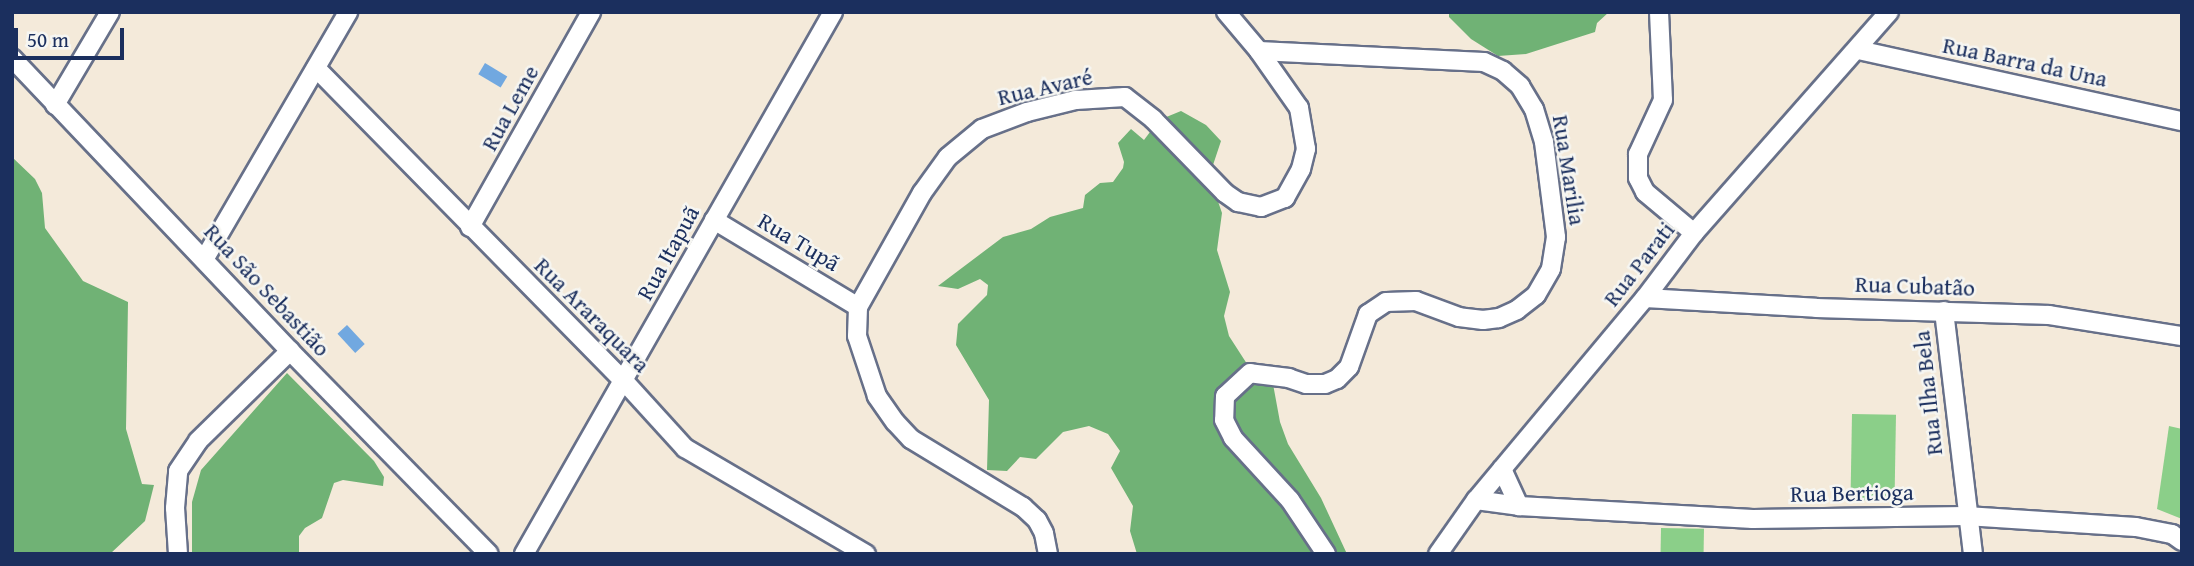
<!DOCTYPE html>
<meta charset="utf-8">
<style>
body{margin:0}
#map{position:relative;width:2194px;height:566px;overflow:hidden;background:#f4eada;font-family:"Gentium Book Plus",serif}
div>[style]{position:absolute}
.green>*{inset:0;background:#8bcf89;transform-origin:0 0}
.forest>*{inset:0;background:#70b275}
.water>*{inset:0;background:#71a8e0;transform-origin:0 0}
.roads{filter:drop-shadow(2px 0 #677089) drop-shadow(-2px 0 #677089) drop-shadow(0 2px #677089) drop-shadow(0 -2px #677089)}
.street>*{height:18px;margin:-9px;padding:0 9px;transform-origin:9px;border-radius:9px;background:#fff}
span{translate:-50% -50%;white-space:nowrap;text-align:center;line-height:1.15;-webkit-text-stroke:5px #f6f6f2;paint-order:stroke}
.street-label{font-size:23px;color:#1b2f5e}
.frame{position:absolute;inset:0;border:14px solid #1b2f5e;pointer-events:none}
.scale{position:absolute;left:14px;top:28px;width:110px;height:32px;box-sizing:border-box;border:4px solid #1b2f5e;border-top:0;padding-left:9px;font-size:21px;line-height:24px;white-space:nowrap;color:#1b2f5e;-webkit-text-stroke:5px #f6f6f2;paint-order:stroke}
</style>
<div id="map">
<div class="green">
<i style="left:1852px;top:414px;width:44px;height:86px;rotate:1deg"></i>
<i style="clip-path:polygon(2169px 426px,2182px 429px,2182px 519px,2157px 509px)"></i>
<i style="left:1661px;top:528px;width:43px;height:26px;rotate:1deg"></i>
</div>
<div class="forest">
<i style="clip-path:polygon(1449px 12px,1609px 12px,1597px 23px,1595px 32px,1526px 54px,1498px 56px,1471px 39px,1449px 17px)"></i>
<i style="clip-path:polygon(1181px 111px,1206px 125px,1221px 141px,1211px 171px,1212px 184px,1222px 213px,1217px 250px,1230px 292px,1224px 316px,1229px 336px,1249px 367px,1248px 380px,1254px 384px,1273px 384px,1280px 422px,1288px 444px,1321px 498px,1347px 554px,1137px 554px,1130px 531px,1133px 506px,1111px 468px,1120px 451px,1108px 434px,1089px 426px,1063px 432px,1036px 459px,1020px 457px,1007px 471px,987px 470px,989px 400px,956px 345px,958px 324px,987px 295px,988px 285px,980px 279px,958px 289px,938px 286px,1003px 237px,1031px 229px,1050px 217px,1083px 208px,1085px 195px,1100px 183px,1113px 182px,1123px 168px,1124px 162px,1118px 143px,1131px 129px,1144px 140px,1159px 120px)"></i>
<i style="clip-path:polygon(12px 157px,35px 179px,42px 193px,45px 228px,83px 281px,128px 302px,126px 429px,142px 484px,154px 485px,145px 521px,110px 554px,12px 554px)"></i>
<i style="clip-path:polygon(287px 373px,374px 461px,384px 477px,383px 486px,343px 480px,334px 483px,322px 518px,305px 528px,299px 536px,299px 554px,192px 554px,192px 502px,201px 470px)"></i>
</div>
<div class="water">
<i style="left:485px;top:63px;width:26px;height:13px;rotate:31deg"></i>
<i style="left:347px;top:325px;width:26px;height:13px;rotate:47deg"></i>
</div>
<div class="roads">
<div class="street">
<i style="left:1659px;top:12px;width:88px;rotate:87.4deg"></i>
<i style="left:1663px;top:100px;width:60px;rotate:114.8deg"></i>
<i style="left:1638px;top:154px;width:24px;rotate:90deg"></i>
<i style="left:1638px;top:178px;width:16px;rotate:63deg"></i>
<i style="left:1645px;top:192px;width:64px;rotate:39.9deg"></i>
<i style="left:1858px;top:50px;width:332px;rotate:12.4deg"></i>
<i style="left:1259px;top:51px;width:225px;rotate:2.8deg"></i>
<i style="left:1484px;top:62px;width:21px;rotate:25deg"></i>
<i style="left:1503px;top:71px;width:23px;rotate:41deg"></i>
<i style="left:1520px;top:86px;width:27px;rotate:59deg"></i>
<i style="left:1534px;top:109px;width:34px;rotate:73deg"></i>
<i style="left:1544px;top:142px;width:96px;rotate:82.8deg"></i>
<i style="left:1556px;top:237px;width:32px;rotate:99deg"></i>
<i style="left:1551px;top:269px;width:30px;rotate:120deg"></i>
<i style="left:1536px;top:295px;width:24px;rotate:142deg"></i>
<i style="left:1517px;top:310px;width:20px;rotate:156deg"></i>
<i style="left:1499px;top:318px;width:16px;rotate:173deg"></i>
<i style="left:1483px;top:320px;width:24px;rotate:-173deg"></i>
<i style="left:1459px;top:317px;width:46px;rotate:-159.6deg"></i>
<i style="left:1416px;top:301px;width:30px;rotate:178deg"></i>
<i style="left:1386px;top:302px;width:22px;rotate:146deg"></i>
<i style="left:1368px;top:314px;width:56px;rotate:109.7deg"></i>
<i style="left:1349px;top:367px;width:17px;rotate:135deg"></i>
<i style="left:1337px;top:379px;width:13px;rotate:157deg"></i>
<i style="left:1325px;top:384px;width:19px;rotate:180deg"></i>
<i style="left:1306px;top:384px;width:18px;rotate:-161deg"></i>
<i style="left:1289px;top:378px;width:39px;rotate:-173deg"></i>
<i style="left:1250px;top:373px;width:34px;rotate:137deg"></i>
<i style="left:1225px;top:396px;width:24px;rotate:92deg"></i>
<i style="left:1224px;top:420px;width:20px;rotate:63deg"></i>
<i style="left:1233px;top:438px;width:84px;rotate:47.4deg"></i>
<i style="left:1290px;top:500px;width:65px;rotate:56.3deg"></i>
<i style="left:12px;top:58px;width:404px;rotate:46.5deg"></i>
<i style="left:290px;top:351px;width:284px;rotate:45.6deg"></i>
<i style="left:316px;top:68px;width:439px;rotate:45.5deg"></i>
<i style="left:624px;top:381px;width:91px;rotate:47.7deg"></i>
<i style="left:685px;top:448px;width:210px;rotate:30.4deg"></i>
<i style="left:55px;top:105px;width:108px;rotate:-59.4deg"></i>
<i style="left:714px;top:220px;width:168px;rotate:31.1deg"></i>
<i style="left:470px;top:227px;width:247px;rotate:-60.6deg"></i>
<i style="left:205px;top:258px;width:285px;rotate:-59.8deg"></i>
<i style="left:1645px;top:298px;width:171px;rotate:3.3deg"></i>
<i style="left:1816px;top:308px;width:233px;rotate:1.7deg"></i>
<i style="left:2049px;top:315px;width:135px;rotate:9deg"></i>
<i style="left:1944px;top:311px;width:245px;rotate:83.2deg"></i>
<i style="left:1502px;top:469px;width:41px;rotate:65.3deg"></i>
<i style="left:1476px;top:500px;width:43px;rotate:7.9deg"></i>
<i style="left:1519px;top:506px;width:234px;rotate:3.2deg"></i>
<i style="left:1753px;top:519px;width:213px;rotate:-0.8deg"></i>
<i style="left:1966px;top:516px;width:170px;rotate:3.7deg"></i>
<i style="left:2136px;top:527px;width:37px;rotate:11deg"></i>
<i style="left:2172px;top:534px;width:12px;rotate:35deg"></i>
<i style="left:178px;top:554px;width:46px;rotate:-93.7deg"></i>
<i style="left:175px;top:508px;width:37px;rotate:-85deg"></i>
<i style="left:178px;top:471px;width:36px;rotate:-56deg"></i>
<i style="left:198px;top:441px;width:129px;rotate:-44.4deg"></i>
<i style="left:524px;top:554px;width:624px;rotate:-60.31deg"></i>
<i style="left:1048px;top:554px;width:21px;rotate:-101deg"></i>
<i style="left:1044px;top:533px;width:15px;rotate:-118deg"></i>
<i style="left:1037px;top:520px;width:19px;rotate:-137deg"></i>
<i style="left:1023px;top:507px;width:131px;rotate:-148.7deg"></i>
<i style="left:911px;top:439px;width:23px;rotate:-133deg"></i>
<i style="left:895px;top:422px;width:32px;rotate:-125deg"></i>
<i style="left:877px;top:396px;width:63px;rotate:-108.4deg"></i>
<i style="left:857px;top:336px;width:29px;rotate:-88deg"></i>
<i style="left:858px;top:307px;width:131px;rotate:-60.7deg"></i>
<i style="left:922px;top:193px;width:44px;rotate:-54.2deg"></i>
<i style="left:948px;top:157px;width:44px;rotate:-39.5deg"></i>
<i style="left:982px;top:129px;width:48px;rotate:-20.7deg"></i>
<i style="left:1027px;top:112px;width:50px;rotate:-13.8deg"></i>
<i style="left:1076px;top:100px;width:49px;rotate:-3.5deg"></i>
<i style="left:1125px;top:97px;width:36px;rotate:38deg"></i>
<i style="left:1153px;top:119px;width:103px;rotate:45.8deg"></i>
<i style="left:1225px;top:193px;width:16px;rotate:35deg"></i>
<i style="left:1238px;top:202px;width:24px;rotate:12deg"></i>
<i style="left:1261px;top:207px;width:26px;rotate:-21deg"></i>
<i style="left:1285px;top:198px;width:33px;rotate:-61deg"></i>
<i style="left:1301px;top:169px;width:21px;rotate:-76deg"></i>
<i style="left:1306px;top:149px;width:42px;rotate:-99.7deg"></i>
<i style="left:1299px;top:108px;width:70px;rotate:-125.1deg"></i>
<i style="left:1259px;top:51px;width:51px;rotate:-130.2deg"></i>
<i style="left:1438px;top:554px;width:66px;rotate:-54.9deg"></i>
<i style="left:1476px;top:500px;width:263px;rotate:-50.1deg"></i>
<i style="left:1645px;top:298px;width:81px;rotate:-53deg"></i>
<i style="left:1694px;top:233px;width:295px;rotate:-48.6deg"></i>
</div>
</div>
<div class="street-label">
<span style="left:2025px;top:62px;rotate:12deg">Rua Barra da Una</span>
<span style="left:1045px;top:87px;rotate:-13deg">Rua Avaré</span>
<span style="left:510px;top:108px;rotate:-61deg">Rua Leme</span>
<span style="left:1569px;top:170px;rotate:81deg">Rua Marilia</span>
<span style="left:799px;top:242px;rotate:31deg">Rua Tupã</span>
<span style="left:668px;top:253px;rotate:-61deg">Rua Itapuã</span>
<span style="left:1639px;top:264px;rotate:-52deg">Rua Parati</span>
<span style="left:1915px;top:286px;rotate:2deg">Rua Cubatão</span>
<span style="left:267px;top:290px;rotate:47deg">Rua São Sebastião</span>
<span style="left:592px;top:315px;rotate:45deg">Rua Araraquara</span>
<span style="left:1928px;top:393px;rotate:-96deg">Rua Ilha Bela</span>
<span style="left:1852px;top:493px;rotate:-1deg">Rua Bertioga</span>
</div>
<div class="frame"></div>
<div class="scale">50 m</div>
</div>
